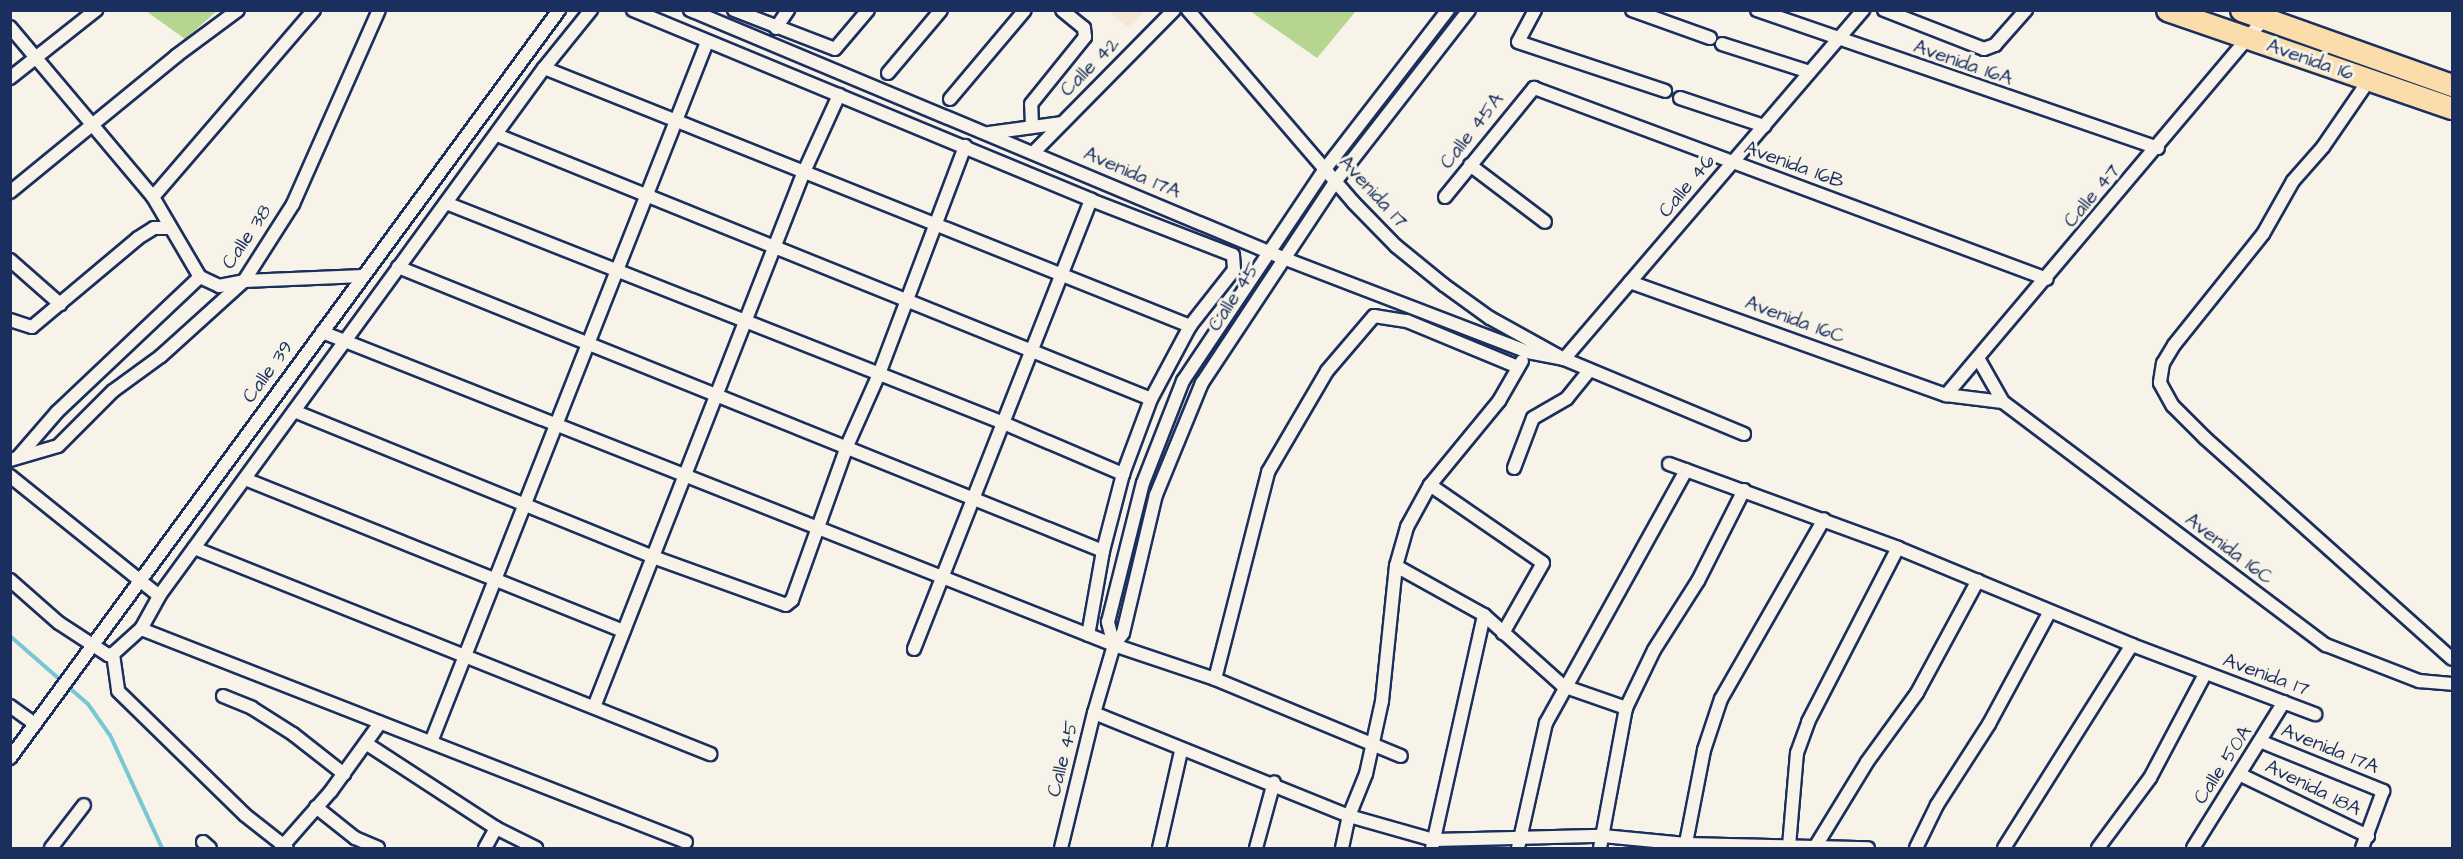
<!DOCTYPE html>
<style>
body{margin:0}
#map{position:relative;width:2463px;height:859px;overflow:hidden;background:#f7f3e8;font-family:"Architects Daughter",sans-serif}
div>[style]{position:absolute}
.built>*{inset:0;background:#f4e8d2}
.green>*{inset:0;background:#b6d690}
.stream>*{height:4px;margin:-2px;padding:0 2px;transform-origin:2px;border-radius:2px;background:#77c8d2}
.roads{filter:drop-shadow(2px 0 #1b2f5e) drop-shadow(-2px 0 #1b2f5e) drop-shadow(0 2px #1b2f5e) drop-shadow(0 -2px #1b2f5e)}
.minor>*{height:12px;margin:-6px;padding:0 6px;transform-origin:6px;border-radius:6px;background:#f7f3e8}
.trunk>*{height:21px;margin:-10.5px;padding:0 10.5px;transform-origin:10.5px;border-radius:10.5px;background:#fbddab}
span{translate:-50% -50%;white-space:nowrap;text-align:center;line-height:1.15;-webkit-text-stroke:6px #f7f3e8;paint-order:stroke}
.street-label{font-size:20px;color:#1b2f5e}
.frame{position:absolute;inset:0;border:12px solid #1b2f5e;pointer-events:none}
</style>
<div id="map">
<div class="built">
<i style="clip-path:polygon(1108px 11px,1145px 11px,1128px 27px)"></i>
</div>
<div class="green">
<i style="clip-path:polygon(146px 11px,217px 11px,185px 39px)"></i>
<i style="clip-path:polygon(1250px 11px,1356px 11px,1317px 58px)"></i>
</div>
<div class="stream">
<i style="left:10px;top:636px;width:103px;rotate:41.1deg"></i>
<i style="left:88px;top:704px;width:38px;rotate:55deg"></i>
<i style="left:110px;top:735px;width:124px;rotate:65.3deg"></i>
</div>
<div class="roads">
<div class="minor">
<i style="left:633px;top:10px;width:496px;rotate:22.5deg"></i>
<i style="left:1091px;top:200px;width:152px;rotate:21.2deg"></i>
<i style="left:1233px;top:255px;width:15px;rotate:86deg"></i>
<i style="left:1234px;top:270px;width:71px;rotate:128.2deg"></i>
<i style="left:1190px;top:326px;width:83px;rotate:118.1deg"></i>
<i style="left:1151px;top:399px;width:80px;rotate:110.5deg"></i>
<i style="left:1123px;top:474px;width:80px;rotate:104.6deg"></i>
<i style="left:1103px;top:551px;width:85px;rotate:100.1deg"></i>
<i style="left:690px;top:10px;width:643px;rotate:22.7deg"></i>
<i style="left:1283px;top:258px;width:262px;rotate:21deg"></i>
<i style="left:1528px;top:352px;width:37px;rotate:11deg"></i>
<i style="left:734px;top:10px;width:108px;rotate:21.1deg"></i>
<i style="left:835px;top:49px;width:51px;rotate:-49.8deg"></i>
<i style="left:1188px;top:10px;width:253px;rotate:49.3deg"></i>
<i style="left:1353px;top:202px;width:62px;rotate:45.7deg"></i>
<i style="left:1396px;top:246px;width:62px;rotate:39.1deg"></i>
<i style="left:1444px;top:285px;width:57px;rotate:35.7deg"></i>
<i style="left:1490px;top:318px;width:85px;rotate:29deg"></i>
<i style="left:1564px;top:359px;width:195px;rotate:22.6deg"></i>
<i style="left:1535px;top:10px;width:36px;rotate:118deg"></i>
<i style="left:1518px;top:42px;width:155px;rotate:18.4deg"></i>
<i style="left:1632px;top:10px;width:83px;rotate:19.7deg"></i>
<i style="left:1757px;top:10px;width:424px;rotate:19deg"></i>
<i style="left:1884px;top:10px;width:107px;rotate:21.3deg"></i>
<i style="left:1984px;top:49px;width:12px;rotate:-20deg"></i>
<i style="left:1995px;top:45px;width:47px;rotate:-48.5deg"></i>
<i style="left:10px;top:27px;width:222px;rotate:49.9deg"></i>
<i style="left:153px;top:197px;width:93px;rotate:59.6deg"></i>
<i style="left:200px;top:277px;width:21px;rotate:25deg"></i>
<i style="left:219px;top:286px;width:25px;rotate:-11deg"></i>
<i style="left:244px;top:281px;width:119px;rotate:-2.4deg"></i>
<i style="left:776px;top:28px;width:22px;rotate:-56deg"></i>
<i style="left:1722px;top:44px;width:92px;rotate:17.7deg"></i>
<i style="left:544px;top:68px;width:696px;rotate:21.77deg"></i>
<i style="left:888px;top:73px;width:82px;rotate:-49.9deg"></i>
<i style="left:10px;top:78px;width:110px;rotate:-38.3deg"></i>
<i style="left:2369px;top:80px;width:81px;rotate:124.5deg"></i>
<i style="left:2323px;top:147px;width:45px;rotate:131.4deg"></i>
<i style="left:2293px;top:181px;width:61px;rotate:119.5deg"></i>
<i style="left:2263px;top:234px;width:142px;rotate:128.7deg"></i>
<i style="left:2174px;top:345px;width:21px;rotate:121deg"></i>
<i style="left:2163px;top:363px;width:20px;rotate:99deg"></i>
<i style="left:2160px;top:383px;width:26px;rotate:61deg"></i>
<i style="left:2173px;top:406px;width:45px;rotate:45deg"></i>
<i style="left:2205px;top:438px;width:331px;rotate:41.8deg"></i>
<i style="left:1680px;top:98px;width:89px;rotate:18.4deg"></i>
<i style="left:950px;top:99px;width:116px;rotate:-49.9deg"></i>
<i style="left:1032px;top:127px;width:23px;rotate:-92deg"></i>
<i style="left:1031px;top:104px;width:86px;rotate:-51.1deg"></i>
<i style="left:1085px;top:37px;width:9px;rotate:-96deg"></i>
<i style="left:1084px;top:28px;width:28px;rotate:-141deg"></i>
<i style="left:989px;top:133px;width:74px;rotate:-7.8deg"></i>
<i style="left:497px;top:135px;width:705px;rotate:21.98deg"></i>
<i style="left:1034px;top:152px;width:199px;rotate:-45.4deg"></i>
<i style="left:1470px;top:165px;width:94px;rotate:37.2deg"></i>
<i style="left:10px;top:192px;width:215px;rotate:-39.3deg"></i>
<i style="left:176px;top:56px;width:77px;rotate:-36.6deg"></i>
<i style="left:153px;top:197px;width:247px;rotate:-49.3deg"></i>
<i style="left:1445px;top:197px;width:141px;rotate:-50.8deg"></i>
<i style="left:1534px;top:88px;width:547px;rotate:20.42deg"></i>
<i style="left:446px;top:203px;width:597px;rotate:21.53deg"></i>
<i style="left:1001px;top:422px;width:133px;rotate:23.1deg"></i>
<i style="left:10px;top:260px;width:67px;rotate:41.3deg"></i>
<i style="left:398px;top:267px;width:760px;rotate:21.94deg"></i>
<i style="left:1630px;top:282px;width:336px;rotate:19.7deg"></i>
<i style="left:1946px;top:395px;width:57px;rotate:7deg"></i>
<i style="left:10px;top:320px;width:23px;rotate:18deg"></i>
<i style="left:32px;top:327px;width:138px;rotate:-40deg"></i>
<i style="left:138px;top:238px;width:19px;rotate:-32deg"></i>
<i style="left:154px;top:228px;width:16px"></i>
<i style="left:322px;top:332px;width:852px;rotate:21.56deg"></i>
<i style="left:1114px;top:645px;width:107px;rotate:18.6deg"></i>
<i style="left:1215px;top:679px;width:201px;rotate:22.5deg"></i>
<i style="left:1978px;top:358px;width:51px;rotate:60.4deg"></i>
<i style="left:2003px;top:402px;width:404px;rotate:37deg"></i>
<i style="left:2326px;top:645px;width:100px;rotate:21.2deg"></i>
<i style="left:2419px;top:681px;width:33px;rotate:5deg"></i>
<i style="left:1564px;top:359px;width:460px;rotate:-49.4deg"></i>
<i style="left:1946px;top:395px;width:491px;rotate:-49.8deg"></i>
<i style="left:294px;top:411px;width:388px;rotate:22.1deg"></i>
<i style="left:653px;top:557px;width:141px;rotate:19.8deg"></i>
<i style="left:786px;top:605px;width:8px;rotate:-40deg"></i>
<i style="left:792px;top:600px;width:164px;rotate:-70.3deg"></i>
<i style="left:847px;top:446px;width:79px;rotate:-66deg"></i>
<i style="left:879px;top:374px;width:244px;rotate:-69.3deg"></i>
<i style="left:19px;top:456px;width:58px;rotate:-49.2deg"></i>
<i style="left:57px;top:412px;width:197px;rotate:-43.4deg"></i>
<i style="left:10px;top:460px;width:50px;rotate:-16.3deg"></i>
<i style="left:58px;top:446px;width:78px;rotate:-45deg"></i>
<i style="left:113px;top:391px;width:59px;rotate:-36.1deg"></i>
<i style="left:161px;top:356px;width:112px;rotate:-42.1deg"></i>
<i style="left:244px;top:281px;width:91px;rotate:-57.5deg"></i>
<i style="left:293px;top:204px;width:212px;rotate:-66.1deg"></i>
<i style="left:1669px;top:464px;width:244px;rotate:20.1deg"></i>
<i style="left:1898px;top:548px;width:253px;rotate:22.5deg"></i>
<i style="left:2132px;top:645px;width:196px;rotate:20.7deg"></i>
<i style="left:1514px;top:468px;width:53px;rotate:-69.2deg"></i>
<i style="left:1533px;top:418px;width:39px;rotate:-30deg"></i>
<i style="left:1567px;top:398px;width:35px;rotate:-51deg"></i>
<i style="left:10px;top:476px;width:191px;rotate:38.8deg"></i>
<i style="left:159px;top:596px;width:653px;rotate:-53.9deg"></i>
<i style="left:544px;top:68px;width:75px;rotate:-51deg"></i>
<i style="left:245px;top:479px;width:408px;rotate:21.9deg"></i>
<i style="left:1430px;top:485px;width:137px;rotate:34.6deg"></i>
<i style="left:1543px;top:563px;width:81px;rotate:119.7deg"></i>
<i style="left:194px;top:548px;width:556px;rotate:21.76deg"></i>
<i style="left:1396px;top:566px;width:101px;rotate:29.1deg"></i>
<i style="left:1484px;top:615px;width:106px;rotate:41.9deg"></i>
<i style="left:1563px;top:686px;width:67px;rotate:19.2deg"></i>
<i style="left:10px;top:580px;width:65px;rotate:41.3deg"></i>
<i style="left:59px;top:623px;width:59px;rotate:33.1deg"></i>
<i style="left:108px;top:655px;width:5px;rotate:-11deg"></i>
<i style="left:113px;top:654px;width:38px;rotate:-42deg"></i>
<i style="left:141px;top:629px;width:38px;rotate:-61deg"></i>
<i style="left:141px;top:629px;width:585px;rotate:21.35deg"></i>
<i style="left:1114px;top:645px;width:24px;rotate:-105deg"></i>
<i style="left:1108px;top:622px;width:143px;rotate:-75.9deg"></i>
<i style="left:1143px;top:483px;width:110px;rotate:-68.6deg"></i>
<i style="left:1183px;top:381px;width:255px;rotate:-56.2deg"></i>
<i style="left:1325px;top:169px;width:201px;rotate:-52.3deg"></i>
<i style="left:914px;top:649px;width:483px;rotate:-68.5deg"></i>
<i style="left:113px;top:654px;width:37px;rotate:82deg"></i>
<i style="left:118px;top:691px;width:177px;rotate:44.3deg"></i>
<i style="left:245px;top:815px;width:53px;rotate:38.2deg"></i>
<i style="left:1215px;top:679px;width:214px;rotate:-75.6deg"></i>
<i style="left:1268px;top:472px;width:117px;rotate:-59.7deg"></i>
<i style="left:1327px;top:371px;width:72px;rotate:-49.5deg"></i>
<i style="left:1374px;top:316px;width:33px;rotate:9deg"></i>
<i style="left:1407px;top:321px;width:120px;rotate:22.5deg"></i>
<i style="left:223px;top:696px;width:31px;rotate:22deg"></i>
<i style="left:252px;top:708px;width:49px;rotate:32.4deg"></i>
<i style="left:293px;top:734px;width:65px;rotate:38.1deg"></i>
<i style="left:10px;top:706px;width:31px;rotate:36deg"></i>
<i style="left:594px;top:707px;width:573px;rotate:-68.59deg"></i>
<i style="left:803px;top:174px;width:87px;rotate:-65.5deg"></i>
<i style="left:1094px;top:713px;width:275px;rotate:22deg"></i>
<i style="left:1349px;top:816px;width:88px;rotate:15.8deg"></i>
<i style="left:1434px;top:840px;width:169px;rotate:-1.4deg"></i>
<i style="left:1603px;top:836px;width:83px;rotate:5.5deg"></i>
<i style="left:1686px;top:844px;width:182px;rotate:1.3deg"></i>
<i style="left:431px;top:742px;width:752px;rotate:-68.48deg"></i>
<i style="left:2262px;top:742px;width:131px;rotate:22deg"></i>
<i style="left:2383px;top:791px;width:61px;rotate:110.2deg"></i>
<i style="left:367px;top:744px;width:154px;rotate:33.1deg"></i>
<i style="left:496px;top:828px;width:45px;rotate:26.6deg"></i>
<i style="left:10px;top:758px;width:928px;rotate:-53.72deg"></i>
<i style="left:2241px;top:775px;width:141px;rotate:25.7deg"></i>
<i style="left:316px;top:807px;width:50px;rotate:38.5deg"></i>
<i style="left:355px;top:838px;width:25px;rotate:23deg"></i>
<i style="left:203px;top:842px;width:9px;rotate:41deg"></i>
<i style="left:1817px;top:844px;width:96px;rotate:-58.6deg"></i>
<i style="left:1867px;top:762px;width:85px;rotate:-54.1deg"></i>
<i style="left:1917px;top:693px;width:128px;rotate:-61.6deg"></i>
<i style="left:1789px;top:846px;width:93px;rotate:-85.1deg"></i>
<i style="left:1797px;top:753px;width:33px;rotate:-70deg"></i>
<i style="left:1808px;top:722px;width:196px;rotate:-62.7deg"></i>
<i style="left:51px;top:848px;width:54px;rotate:-52.5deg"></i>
<i style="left:281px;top:848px;width:76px;rotate:-48.7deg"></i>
<i style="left:331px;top:791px;width:84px;rotate:-54.2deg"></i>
<i style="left:485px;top:848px;width:23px;rotate:-61deg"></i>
<i style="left:1061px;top:848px;width:139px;rotate:-76.3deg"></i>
<i style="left:1094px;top:713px;width:71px;rotate:-73.6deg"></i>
<i style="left:1114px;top:645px;width:15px;rotate:-53deg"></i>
<i style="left:1123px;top:633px;width:142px;rotate:-76.6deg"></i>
<i style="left:1156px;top:495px;width:121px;rotate:-67.7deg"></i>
<i style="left:1202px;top:383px;width:241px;rotate:-56.5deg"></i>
<i style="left:1335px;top:182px;width:218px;rotate:-52.1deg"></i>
<i style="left:1159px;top:848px;width:99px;rotate:-77.2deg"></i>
<i style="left:1256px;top:848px;width:68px;rotate:-74.7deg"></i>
<i style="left:1342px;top:848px;width:33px;rotate:-78deg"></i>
<i style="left:1349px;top:816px;width:45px;rotate:-68deg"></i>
<i style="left:1366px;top:774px;width:75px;rotate:-77.6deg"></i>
<i style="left:1382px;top:701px;width:136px;rotate:-84.1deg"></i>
<i style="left:1396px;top:566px;width:41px;rotate:-74.2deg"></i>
<i style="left:1407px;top:527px;width:48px;rotate:-61.3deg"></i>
<i style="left:1430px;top:485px;width:109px;rotate:-50.6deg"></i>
<i style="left:1499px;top:401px;width:46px;rotate:-60.1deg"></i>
<i style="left:1432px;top:848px;width:239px;rotate:-77.4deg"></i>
<i style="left:1518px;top:848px;width:128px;rotate:-77.4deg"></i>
<i style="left:1546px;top:723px;width:289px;rotate:-61deg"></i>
<i style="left:1600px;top:848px;width:142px;rotate:-79.5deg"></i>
<i style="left:1626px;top:708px;width:64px;rotate:-64.2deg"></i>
<i style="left:1654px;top:650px;width:82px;rotate:-57.5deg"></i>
<i style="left:1698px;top:581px;width:102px;rotate:-63.2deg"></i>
<i style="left:1685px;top:848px;width:100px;rotate:-79deg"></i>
<i style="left:1704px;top:750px;width:54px;rotate:-71.6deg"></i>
<i style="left:1721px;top:699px;width:207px;rotate:-60.2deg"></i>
<i style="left:1916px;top:848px;width:48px;rotate:-64deg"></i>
<i style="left:1937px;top:805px;width:96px;rotate:-57.3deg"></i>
<i style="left:1989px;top:724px;width:128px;rotate:-61.6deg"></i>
<i style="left:2004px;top:848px;width:240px;rotate:-57.8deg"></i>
<i style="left:2098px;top:848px;width:87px;rotate:-53.4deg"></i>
<i style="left:2150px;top:778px;width:118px;rotate:-62.1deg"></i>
<i style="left:2193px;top:848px;width:172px;rotate:-58.1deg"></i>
</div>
<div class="trunk">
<i style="left:2167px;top:10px;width:301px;rotate:19deg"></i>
<i style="left:2241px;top:10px;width:224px;rotate:19.6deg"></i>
</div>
</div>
<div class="street-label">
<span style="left:2310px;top:60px;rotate:19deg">Avenida 16</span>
<span style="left:1963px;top:63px;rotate:19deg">Avenida 16A</span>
<span style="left:1090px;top:67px;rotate:-45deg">Calle 42</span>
<span style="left:1472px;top:131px;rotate:-52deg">Calle 45A</span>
<span style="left:1794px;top:165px;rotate:20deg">Avenida 16B</span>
<span style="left:1132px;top:173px;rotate:23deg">Avenida 17A</span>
<span style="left:1687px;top:186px;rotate:-50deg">Calle 46</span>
<span style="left:1373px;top:192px;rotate:47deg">Avenida 17</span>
<span style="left:2092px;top:196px;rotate:-50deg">Calle 47</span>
<span style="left:247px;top:237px;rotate:-56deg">Calle 38</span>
<span style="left:1234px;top:297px;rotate:-57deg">Calle 45</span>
<span style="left:1795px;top:320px;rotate:20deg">Avenida 16C</span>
<span style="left:268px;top:372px;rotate:-54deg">Calle 39</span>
<span style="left:2229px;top:549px;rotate:37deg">Avenida 16C</span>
<span style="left:2266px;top:675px;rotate:20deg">Avenida 17</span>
<span style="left:2330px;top:749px;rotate:22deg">Avenida 17A</span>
<span style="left:1063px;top:759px;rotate:-76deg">Calle 45</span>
<span style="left:2223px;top:765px;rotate:-57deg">Calle 50A</span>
<span style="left:2313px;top:788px;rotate:26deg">Avenida 18A</span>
</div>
<div class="frame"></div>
</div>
